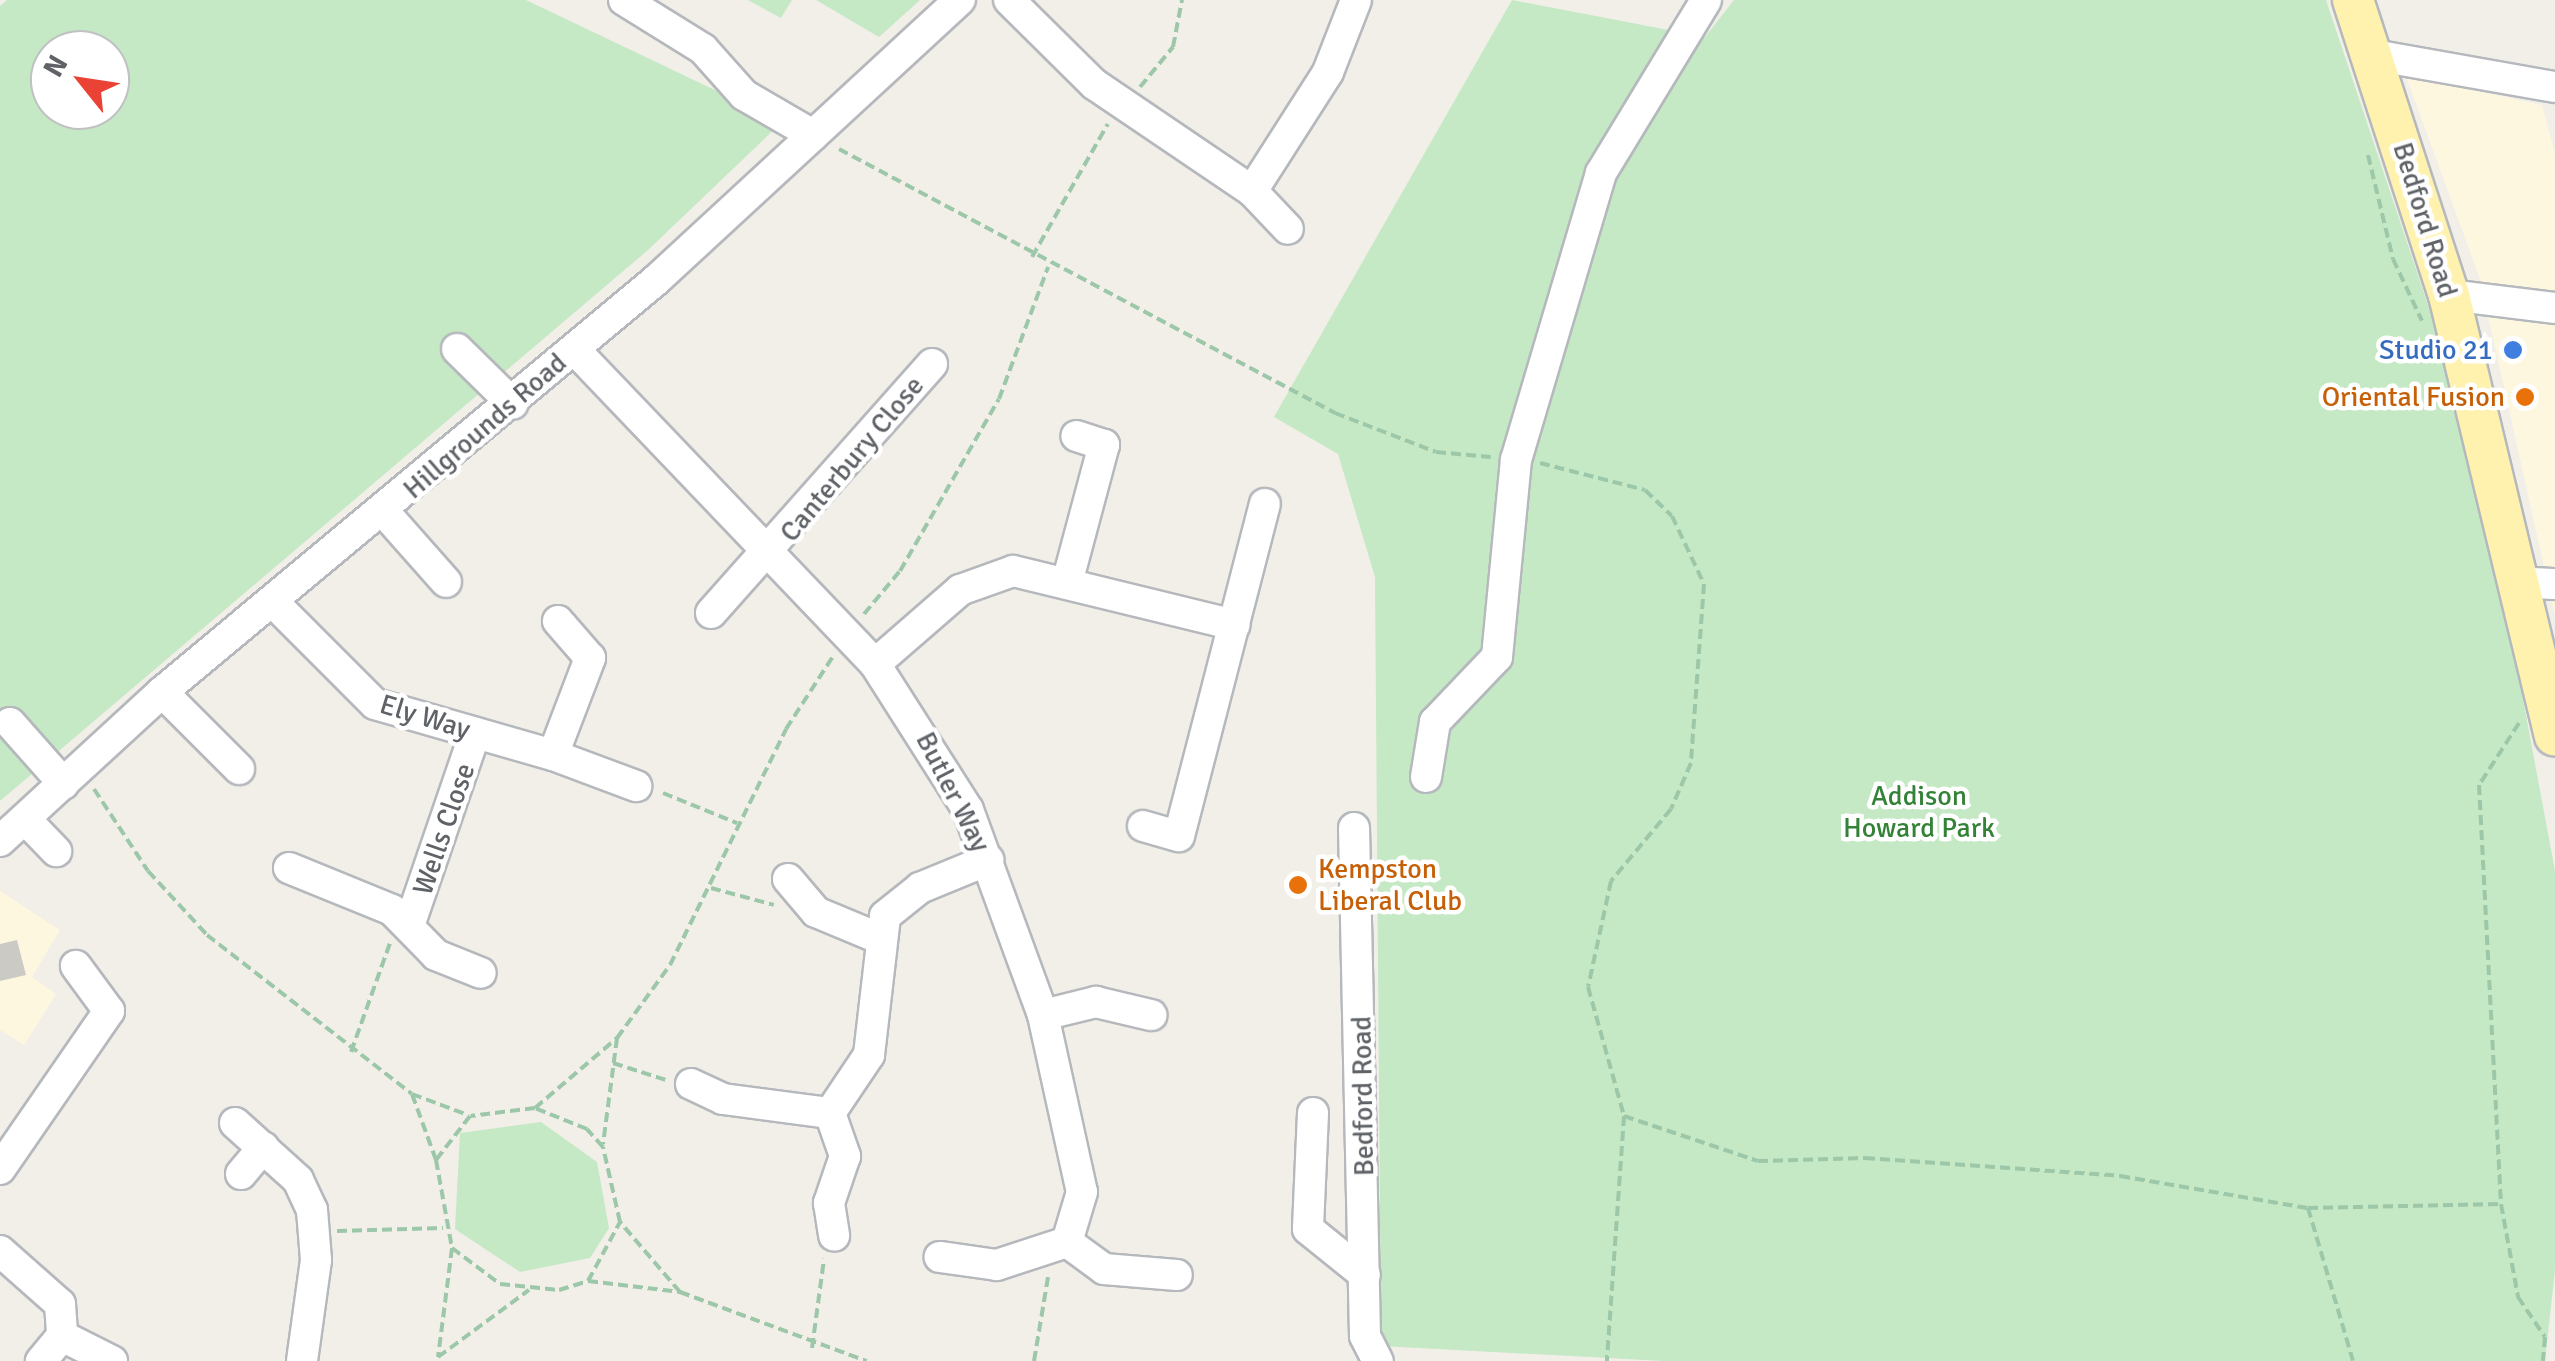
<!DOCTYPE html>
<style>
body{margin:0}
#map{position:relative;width:2555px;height:1361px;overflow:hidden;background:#f1efe8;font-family:Signika,sans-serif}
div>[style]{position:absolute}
.commercial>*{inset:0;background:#fef7e0}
.green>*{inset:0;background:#c5e8c5}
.building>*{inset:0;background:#cccac5}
.path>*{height:4px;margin-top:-2px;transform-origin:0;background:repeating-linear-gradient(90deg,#9cc7a9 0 10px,transparent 0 15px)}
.roads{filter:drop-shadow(2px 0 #b5b8bc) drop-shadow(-2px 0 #b5b8bc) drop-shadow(0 2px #b5b8bc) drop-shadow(0 -2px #b5b8bc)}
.minor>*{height:30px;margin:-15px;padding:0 15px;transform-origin:15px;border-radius:15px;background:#fff}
.major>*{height:40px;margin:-20px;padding:0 20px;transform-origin:20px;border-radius:20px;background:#fff2af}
.dots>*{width:28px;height:28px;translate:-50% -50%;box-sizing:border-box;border:5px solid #fff;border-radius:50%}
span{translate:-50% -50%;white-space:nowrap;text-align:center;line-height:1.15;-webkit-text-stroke:9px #fff;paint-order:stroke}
.street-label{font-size:28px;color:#5f6368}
.shop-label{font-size:28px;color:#366cbe}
.right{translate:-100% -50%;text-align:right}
.food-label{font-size:28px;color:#c56008}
.left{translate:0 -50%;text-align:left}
.park-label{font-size:28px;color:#348238}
.north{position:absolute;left:30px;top:30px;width:100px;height:100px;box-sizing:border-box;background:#fff;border:2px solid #bfc1c3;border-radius:50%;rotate:300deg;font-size:28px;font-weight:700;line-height:40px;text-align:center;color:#5f6368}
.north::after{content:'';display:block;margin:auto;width:35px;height:45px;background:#ea4335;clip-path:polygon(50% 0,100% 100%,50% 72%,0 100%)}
</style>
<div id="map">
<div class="commercial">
<i style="clip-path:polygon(2406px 76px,2542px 105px,2555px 154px,2555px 616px,2480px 279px)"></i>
<i style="clip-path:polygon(0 891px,60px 930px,32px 977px,56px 994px,24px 1045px,0 1030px)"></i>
</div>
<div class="green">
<i style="clip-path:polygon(evenodd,7px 0,526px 0,782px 122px,648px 250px,0 801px,0 6px,7px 0,50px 50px,110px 50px,110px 110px,50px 110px,50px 50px)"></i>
<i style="clip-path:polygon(748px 0,792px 0,781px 18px)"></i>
<i style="clip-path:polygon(816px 0,920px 0,879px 37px)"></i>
<i style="clip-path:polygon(1512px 0,1705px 37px,1734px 0,2326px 0,2442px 347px,2512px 640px,2555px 871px,2555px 1270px,2545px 1361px,1664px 1361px,1381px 1346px,1375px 577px,1338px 454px,1274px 417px)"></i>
<i style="clip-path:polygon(541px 1122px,597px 1162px,609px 1228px,590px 1258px,520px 1272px,455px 1229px,460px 1133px)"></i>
</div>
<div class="building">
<i style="clip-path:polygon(17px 940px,26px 975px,0 981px,0 944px)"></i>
</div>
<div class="path">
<i style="left:1140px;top:87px;width:52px;rotate:-50.5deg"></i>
<i style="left:1173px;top:47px;width:48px;rotate:-79.2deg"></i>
<i style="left:839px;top:149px;width:562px;rotate:28.02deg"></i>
<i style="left:1335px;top:413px;width:108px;rotate:21.1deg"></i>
<i style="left:1436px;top:452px;width:55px;rotate:5.2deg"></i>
<i style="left:2368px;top:155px;width:107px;rotate:76.5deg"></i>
<i style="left:2393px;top:259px;width:68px;rotate:64.9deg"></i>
<i style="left:1032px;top:257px;width:153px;rotate:-60.3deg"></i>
<i style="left:1540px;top:463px;width:108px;rotate:14.4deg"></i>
<i style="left:1645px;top:490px;width:37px;rotate:44deg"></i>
<i style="left:1672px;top:516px;width:75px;rotate:64.8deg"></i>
<i style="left:1704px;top:584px;width:179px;rotate:94.2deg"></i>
<i style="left:1691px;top:763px;width:50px;rotate:113.5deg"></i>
<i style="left:1671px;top:809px;width:94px;rotate:129.8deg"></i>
<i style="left:1611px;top:881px;width:108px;rotate:102.2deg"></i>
<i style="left:1588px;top:987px;width:134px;rotate:74.4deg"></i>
<i style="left:1624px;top:1116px;width:246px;rotate:94deg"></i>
<i style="left:864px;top:614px;width:56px;rotate:-50.1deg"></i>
<i style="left:900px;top:571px;width:198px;rotate:-60.1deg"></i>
<i style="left:999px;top:399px;width:141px;rotate:-69.6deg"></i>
<i style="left:2519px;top:723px;width:74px;rotate:122.8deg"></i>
<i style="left:2479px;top:785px;width:420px;rotate:87deg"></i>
<i style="left:2501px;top:1204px;width:95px;rotate:79.6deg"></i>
<i style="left:2518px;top:1297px;width:48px;rotate:56deg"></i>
<i style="left:2545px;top:1337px;width:24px;rotate:95deg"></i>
<i style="left:94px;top:789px;width:98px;rotate:56.6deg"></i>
<i style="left:148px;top:871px;width:87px;rotate:47.3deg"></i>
<i style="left:207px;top:935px;width:259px;rotate:37.8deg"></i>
<i style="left:663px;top:793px;width:80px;rotate:22.1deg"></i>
<i style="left:711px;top:888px;width:65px;rotate:15.1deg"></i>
<i style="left:617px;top:1038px;width:90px;rotate:-54deg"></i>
<i style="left:670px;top:965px;width:263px;rotate:-63.8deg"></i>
<i style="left:786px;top:729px;width:85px;rotate:-57.1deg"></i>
<i style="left:351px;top:1052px;width:116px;rotate:-70.3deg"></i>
<i style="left:613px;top:1063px;width:56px;rotate:17.8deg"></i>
<i style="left:535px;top:1108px;width:108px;rotate:-40.5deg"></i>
<i style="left:617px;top:1038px;width:107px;rotate:97.5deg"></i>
<i style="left:1624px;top:1116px;width:141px;rotate:18.6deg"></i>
<i style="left:1758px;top:1161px;width:107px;rotate:-1.6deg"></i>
<i style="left:1865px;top:1158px;width:256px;rotate:4deg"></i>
<i style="left:2120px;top:1176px;width:191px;rotate:9.7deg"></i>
<i style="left:2308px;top:1208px;width:193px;rotate:-1.2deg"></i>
<i style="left:436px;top:1160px;width:70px;rotate:-110deg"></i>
<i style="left:412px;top:1094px;width:60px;rotate:20.6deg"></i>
<i style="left:2308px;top:1208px;width:159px;rotate:73.6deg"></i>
<i style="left:337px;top:1231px;width:106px;rotate:-1.6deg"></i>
<i style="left:452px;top:1248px;width:60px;rotate:36.9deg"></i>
<i style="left:500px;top:1284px;width:59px;rotate:5.8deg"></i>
<i style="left:559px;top:1290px;width:30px;rotate:-17deg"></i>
<i style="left:588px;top:1281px;width:67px;rotate:-61.5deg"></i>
<i style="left:620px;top:1222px;width:77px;rotate:-102.8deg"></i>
<i style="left:603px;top:1147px;width:24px;rotate:-132deg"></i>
<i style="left:587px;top:1129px;width:56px;rotate:-158deg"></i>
<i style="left:535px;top:1108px;width:65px;rotate:173deg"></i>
<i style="left:470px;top:1116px;width:56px;rotate:127.7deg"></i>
<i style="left:436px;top:1160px;width:89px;rotate:79.7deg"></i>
<i style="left:452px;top:1248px;width:110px;rotate:97.3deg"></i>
<i style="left:438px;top:1357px;width:113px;rotate:-36.4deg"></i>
<i style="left:588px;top:1281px;width:93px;rotate:6.8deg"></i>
<i style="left:680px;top:1292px;width:92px;rotate:-130.6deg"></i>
<i style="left:680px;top:1292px;width:199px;rotate:20.3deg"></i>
<i style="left:812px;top:1348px;width:90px;rotate:-82.3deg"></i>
<i style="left:1034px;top:1361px;width:85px;rotate:-80.5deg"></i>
</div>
<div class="roads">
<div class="minor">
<i style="left:624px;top:0;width:93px;rotate:31.8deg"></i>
<i style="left:703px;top:49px;width:62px;rotate:48.3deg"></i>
<i style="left:744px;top:95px;width:80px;rotate:30.1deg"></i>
<i style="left:1009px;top:0;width:120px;rotate:44.7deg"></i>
<i style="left:1094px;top:84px;width:191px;rotate:34.1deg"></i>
<i style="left:1252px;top:191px;width:52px;rotate:46.5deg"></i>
<i style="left:2373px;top:55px;width:185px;rotate:10deg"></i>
<i style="left:1252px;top:191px;width:141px;rotate:-57.4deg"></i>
<i style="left:1328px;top:72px;width:77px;rotate:-68.7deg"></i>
<i style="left:2449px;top:295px;width:107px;rotate:7deg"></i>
<i style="left:457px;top:349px;width:78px;rotate:44.5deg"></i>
<i style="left:574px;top:349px;width:436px;rotate:46.3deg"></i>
<i style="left:875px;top:664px;width:173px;rotate:57.5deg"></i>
<i style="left:968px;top:810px;width:218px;rotate:69.9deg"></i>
<i style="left:1043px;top:1015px;width:181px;rotate:77.6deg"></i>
<i style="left:1082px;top:1192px;width:52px;rotate:106.7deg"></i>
<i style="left:1067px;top:1242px;width:74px;rotate:161.8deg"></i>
<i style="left:997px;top:1265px;width:58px;rotate:-172deg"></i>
<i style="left:385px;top:513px;width:92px;rotate:48.5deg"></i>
<i style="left:1068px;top:579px;width:139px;rotate:-75deg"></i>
<i style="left:1104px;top:445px;width:29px;rotate:-162deg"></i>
<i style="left:2515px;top:582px;width:40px;rotate:2.9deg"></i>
<i style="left:275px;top:604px;width:141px;rotate:45deg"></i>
<i style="left:375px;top:704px;width:185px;rotate:16deg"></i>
<i style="left:553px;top:755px;width:104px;rotate:-69.1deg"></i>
<i style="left:590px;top:658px;width:49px;rotate:-130.9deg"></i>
<i style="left:711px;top:613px;width:333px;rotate:-48.4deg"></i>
<i style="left:875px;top:664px;width:113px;rotate:-41deg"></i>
<i style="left:960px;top:590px;width:56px;rotate:-19.7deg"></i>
<i style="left:1013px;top:571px;width:228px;rotate:13.7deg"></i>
<i style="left:162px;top:692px;width:109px;rotate:45deg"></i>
<i style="left:10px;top:723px;width:81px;rotate:48.5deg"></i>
<i style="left:553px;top:755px;width:89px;rotate:20.5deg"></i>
<i style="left:1426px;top:777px;width:56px;rotate:-80.7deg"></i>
<i style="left:1435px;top:722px;width:90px;rotate:-46.4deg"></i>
<i style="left:1497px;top:657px;width:198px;rotate:-84.5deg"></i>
<i style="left:1516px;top:460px;width:299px;rotate:-73.5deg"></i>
<i style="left:1601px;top:173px;width:202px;rotate:-58.7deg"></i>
<i style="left:25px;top:819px;width:45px;rotate:45.9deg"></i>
<i style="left:1143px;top:826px;width:37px;rotate:16deg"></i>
<i style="left:1179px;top:836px;width:343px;rotate:-75.5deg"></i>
<i style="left:1354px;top:828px;width:508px;rotate:88.76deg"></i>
<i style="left:1365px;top:1336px;width:28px;rotate:63deg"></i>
<i style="left:0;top:841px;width:220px;rotate:-42.6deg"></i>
<i style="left:162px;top:692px;width:642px;rotate:-39.82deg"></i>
<i style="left:655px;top:281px;width:415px;rotate:-42.7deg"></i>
<i style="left:289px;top:868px;width:111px;rotate:22.2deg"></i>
<i style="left:392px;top:910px;width:63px;rotate:45.6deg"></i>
<i style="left:436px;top:955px;width:48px;rotate:21.8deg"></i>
<i style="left:788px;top:879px;width:43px;rotate:49.7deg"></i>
<i style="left:816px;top:912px;width:65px;rotate:22.6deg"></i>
<i style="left:410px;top:923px;width:201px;rotate:-71.1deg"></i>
<i style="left:1043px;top:1015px;width:55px;rotate:-13.8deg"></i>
<i style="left:1096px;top:1002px;width:57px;rotate:13.3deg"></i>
<i style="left:691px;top:1084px;width:35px;rotate:25deg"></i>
<i style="left:723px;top:1099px;width:108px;rotate:7.5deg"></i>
<i style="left:830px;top:1113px;width:70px;rotate:-56.1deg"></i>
<i style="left:869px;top:1055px;width:140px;rotate:-83.4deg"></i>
<i style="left:885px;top:916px;width:45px;rotate:-38.7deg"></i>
<i style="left:920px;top:888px;width:74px;rotate:-22.4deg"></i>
<i style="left:830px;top:1113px;width:46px;rotate:70.8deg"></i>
<i style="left:845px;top:1156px;width:50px;rotate:108.8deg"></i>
<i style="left:829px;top:1203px;width:33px;rotate:81deg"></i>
<i style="left:1313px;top:1113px;width:116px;rotate:92.5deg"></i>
<i style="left:1308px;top:1229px;width:73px;rotate:38.9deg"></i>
<i style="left:235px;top:1123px;width:85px;rotate:42.1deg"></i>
<i style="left:298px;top:1180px;width:33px;rotate:65deg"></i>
<i style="left:312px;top:1210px;width:50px;rotate:85.4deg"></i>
<i style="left:316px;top:1260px;width:102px;rotate:97.9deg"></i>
<i style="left:0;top:1169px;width:192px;rotate:-55.4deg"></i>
<i style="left:109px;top:1011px;width:56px;rotate:-126.3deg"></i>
<i style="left:241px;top:1174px;width:35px;rotate:-50deg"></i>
<i style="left:1067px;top:1242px;width:46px;rotate:36.1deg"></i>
<i style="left:1104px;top:1269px;width:73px;rotate:4.7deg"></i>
<i style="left:0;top:1251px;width:80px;rotate:41.5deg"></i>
<i style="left:60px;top:1304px;width:32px;rotate:86deg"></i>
<i style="left:62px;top:1336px;width:33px;rotate:130deg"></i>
<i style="left:62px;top:1336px;width:56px;rotate:26.6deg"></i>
</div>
<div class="major">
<i style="left:2353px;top:0;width:310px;rotate:72deg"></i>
<i style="left:2449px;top:295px;width:453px;rotate:76.5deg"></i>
</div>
</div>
<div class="dots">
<i style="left:2513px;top:350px;background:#3f7fe0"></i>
<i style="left:2525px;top:397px;background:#e8710a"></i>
<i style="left:1298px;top:885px;background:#e8710a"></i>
</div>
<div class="street-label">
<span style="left:2425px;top:220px;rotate:73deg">Bedford Road</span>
<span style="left:485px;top:426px;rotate:-41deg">Hillgrounds Road</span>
<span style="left:852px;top:459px;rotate:-50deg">Canterbury Close</span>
<span style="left:425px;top:717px;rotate:17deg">Ely Way</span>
<span style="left:953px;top:792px;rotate:63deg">Butler Way</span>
<span style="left:444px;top:829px;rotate:-71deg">Wells Close</span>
<span style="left:1363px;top:1096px;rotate:-91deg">Bedford Road</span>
</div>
<div class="shop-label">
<span class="right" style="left:2493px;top:350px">Studio 21</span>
</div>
<div class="food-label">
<span class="right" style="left:2505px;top:397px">Oriental Fusion</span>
<span class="left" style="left:1318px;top:885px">Kempston<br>Liberal Club</span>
</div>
<div class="park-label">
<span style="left:1919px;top:812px">Addison<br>Howard Park</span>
</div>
<div class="north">N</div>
</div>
